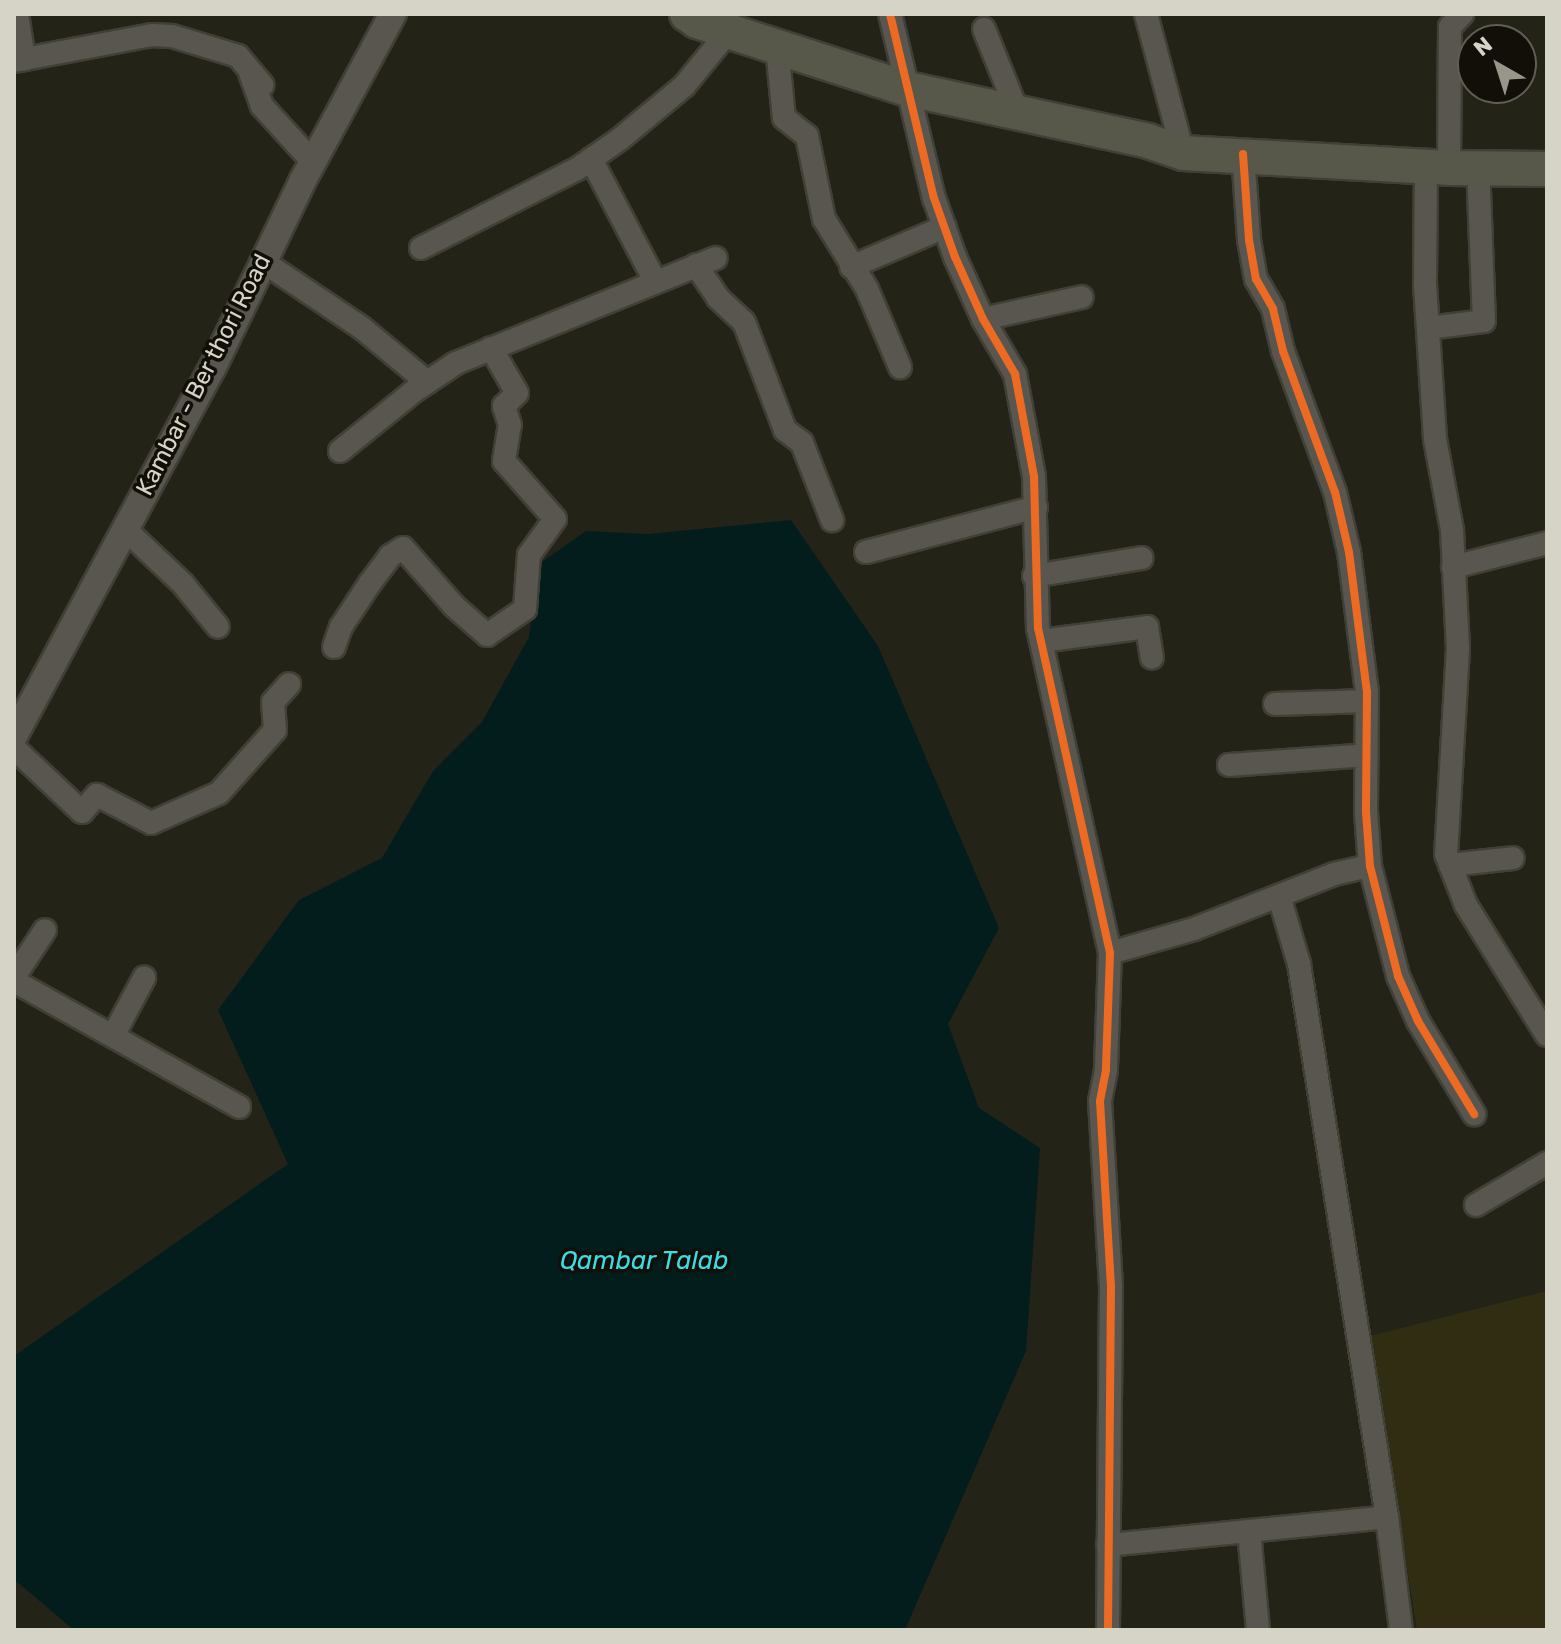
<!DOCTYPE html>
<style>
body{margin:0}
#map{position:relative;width:1561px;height:1644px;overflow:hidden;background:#242318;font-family:Rubik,sans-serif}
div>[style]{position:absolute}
.built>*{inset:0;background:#312d13}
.water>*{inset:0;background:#031d1d}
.roads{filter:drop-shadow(2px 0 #414037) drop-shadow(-2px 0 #414037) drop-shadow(0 2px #414037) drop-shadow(0 -2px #414037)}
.minor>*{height:22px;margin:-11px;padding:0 11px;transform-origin:11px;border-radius:11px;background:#58564e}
.tertiary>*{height:26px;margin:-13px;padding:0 13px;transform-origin:13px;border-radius:13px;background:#58564e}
.primary>*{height:34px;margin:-17px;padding:0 17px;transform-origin:17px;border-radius:17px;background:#58584a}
.cycleway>*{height:8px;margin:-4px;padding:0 4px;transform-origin:4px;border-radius:4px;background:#ed6a23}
span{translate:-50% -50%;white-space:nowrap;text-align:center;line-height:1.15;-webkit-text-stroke:7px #110f07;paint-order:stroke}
.street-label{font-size:24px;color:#d6d3c7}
.water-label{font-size:26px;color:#3cdce5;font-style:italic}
.frame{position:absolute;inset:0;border:16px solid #d6d3c7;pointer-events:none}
.north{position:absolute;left:1457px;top:24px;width:80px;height:80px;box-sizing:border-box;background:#110f07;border:2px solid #605d54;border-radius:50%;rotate:321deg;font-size:22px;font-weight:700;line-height:32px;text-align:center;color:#d6d3c7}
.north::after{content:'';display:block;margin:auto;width:28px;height:36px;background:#98958a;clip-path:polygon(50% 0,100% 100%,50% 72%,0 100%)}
</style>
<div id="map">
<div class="built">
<i style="clip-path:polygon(1547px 1291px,1547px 1630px,1417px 1630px,1370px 1336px)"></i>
</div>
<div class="water">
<i style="clip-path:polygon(791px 520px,878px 646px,999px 928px,948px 1024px,979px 1108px,1040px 1148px,1026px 1351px,905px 1630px,74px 1630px,16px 1581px,14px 1356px,288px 1164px,218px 1010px,299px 900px,382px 858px,433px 771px,482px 722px,529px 637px,538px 565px,586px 531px,648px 534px)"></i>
</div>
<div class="roads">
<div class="minor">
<i style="left:17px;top:14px;width:46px;rotate:81.2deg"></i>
<i style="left:890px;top:14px;width:189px;rotate:76.6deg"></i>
<i style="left:934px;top:198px;width:63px;rotate:70.4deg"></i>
<i style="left:955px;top:257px;width:68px;rotate:65.7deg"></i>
<i style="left:983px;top:319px;width:64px;rotate:59.8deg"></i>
<i style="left:1015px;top:374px;width:105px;rotate:79.5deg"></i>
<i style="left:1034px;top:477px;width:151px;rotate:88.5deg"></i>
<i style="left:1038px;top:628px;width:333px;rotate:77.5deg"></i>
<i style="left:1110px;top:953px;width:117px;rotate:92deg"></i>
<i style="left:1106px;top:1070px;width:32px;rotate:101deg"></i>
<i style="left:1100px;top:1101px;width:186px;rotate:86.6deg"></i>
<i style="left:1111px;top:1287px;width:343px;rotate:90.5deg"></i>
<i style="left:1146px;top:14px;width:144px;rotate:75.1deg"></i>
<i style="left:984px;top:29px;width:91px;rotate:68deg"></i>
<i style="left:777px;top:47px;width:71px;rotate:84.4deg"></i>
<i style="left:784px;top:118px;width:29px;rotate:38deg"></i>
<i style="left:807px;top:136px;width:85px;rotate:78.4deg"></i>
<i style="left:824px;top:219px;width:82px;rotate:58.4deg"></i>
<i style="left:867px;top:289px;width:85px;rotate:67.1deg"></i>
<i style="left:14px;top:61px;width:139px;rotate:-10.7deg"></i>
<i style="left:151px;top:35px;width:21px;rotate:3deg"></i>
<i style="left:172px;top:36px;width:69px;rotate:16.9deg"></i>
<i style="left:238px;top:56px;width:38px;rotate:50deg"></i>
<i style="left:250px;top:73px;width:35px;rotate:70deg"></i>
<i style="left:262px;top:106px;width:76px;rotate:47.7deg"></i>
<i style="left:1243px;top:154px;width:86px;rotate:86deg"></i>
<i style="left:1249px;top:240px;width:40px;rotate:80deg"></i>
<i style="left:1256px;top:279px;width:34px;rotate:60deg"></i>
<i style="left:1273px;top:309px;width:43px;rotate:76.6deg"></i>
<i style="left:1283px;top:351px;width:150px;rotate:69.8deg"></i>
<i style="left:1335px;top:492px;width:62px;rotate:76.9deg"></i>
<i style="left:1349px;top:552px;width:141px;rotate:82.7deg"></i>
<i style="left:1367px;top:692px;width:120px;rotate:90.5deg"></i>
<i style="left:1366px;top:812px;width:54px;rotate:85.8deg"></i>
<i style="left:1370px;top:866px;width:114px;rotate:75.7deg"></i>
<i style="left:1398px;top:976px;width:49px;rotate:66deg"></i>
<i style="left:1418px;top:1021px;width:109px;rotate:58.9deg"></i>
<i style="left:591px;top:159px;width:138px;rotate:62.3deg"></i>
<i style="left:1426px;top:166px;width:118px;rotate:90.5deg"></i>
<i style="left:1425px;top:284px;width:155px;rotate:86.3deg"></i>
<i style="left:1435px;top:439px;width:93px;rotate:79.4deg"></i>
<i style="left:1452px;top:530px;width:118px;rotate:87.1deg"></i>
<i style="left:1458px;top:648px;width:206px;rotate:93.3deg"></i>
<i style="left:1446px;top:854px;width:55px;rotate:68.6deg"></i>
<i style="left:1466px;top:905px;width:153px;rotate:58.1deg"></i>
<i style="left:1449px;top:168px;width:141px;rotate:-89.6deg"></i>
<i style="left:1450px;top:27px;width:18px;rotate:-47deg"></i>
<i style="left:421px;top:248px;width:175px;rotate:-26.9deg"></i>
<i style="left:577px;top:169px;width:52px;rotate:-34.9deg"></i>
<i style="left:620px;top:139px;width:83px;rotate:-39.6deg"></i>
<i style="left:684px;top:86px;width:71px;rotate:-50.7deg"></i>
<i style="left:262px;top:261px;width:120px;rotate:33.8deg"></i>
<i style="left:362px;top:328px;width:85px;rotate:39.7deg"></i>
<i style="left:696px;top:265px;width:40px;rotate:56deg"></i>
<i style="left:718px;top:298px;width:35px;rotate:43deg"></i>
<i style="left:744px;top:322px;width:116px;rotate:69.2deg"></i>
<i style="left:785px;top:430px;width:21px;rotate:37deg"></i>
<i style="left:802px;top:443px;width:83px;rotate:68.7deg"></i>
<i style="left:851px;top:267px;width:102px;rotate:-23.1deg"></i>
<i style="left:983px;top:319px;width:101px;rotate:-12.5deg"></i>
<i style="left:1428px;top:328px;width:56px;rotate:-7.1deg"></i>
<i style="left:1484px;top:321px;width:153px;rotate:-92.2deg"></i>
<i style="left:340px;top:451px;width:95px;rotate:-39deg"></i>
<i style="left:414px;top:391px;width:50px;rotate:-33.7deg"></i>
<i style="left:456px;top:363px;width:280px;rotate:-22deg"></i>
<i style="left:125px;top:529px;width:80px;rotate:43.5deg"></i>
<i style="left:183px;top:584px;width:55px;rotate:50.9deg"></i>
<i style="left:866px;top:552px;width:176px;rotate:-14.8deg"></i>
<i style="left:1453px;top:567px;width:97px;rotate:-14.3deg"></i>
<i style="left:1034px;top:576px;width:109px;rotate:-9.5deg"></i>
<i style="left:1041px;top:641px;width:107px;rotate:-7.5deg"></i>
<i style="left:1147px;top:627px;width:31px;rotate:81deg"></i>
<i style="left:334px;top:647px;width:21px;rotate:-71deg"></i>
<i style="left:341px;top:627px;width:53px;rotate:-56.6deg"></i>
<i style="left:370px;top:583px;width:34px;rotate:-53deg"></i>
<i style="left:390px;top:556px;width:15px;rotate:-32deg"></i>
<i style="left:403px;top:548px;width:77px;rotate:48.7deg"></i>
<i style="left:454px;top:606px;width:44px;rotate:41.3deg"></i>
<i style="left:487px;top:635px;width:46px;rotate:-34.4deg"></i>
<i style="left:525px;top:609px;width:54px;rotate:-85.8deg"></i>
<i style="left:529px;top:555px;width:44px;rotate:-54.2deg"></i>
<i style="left:555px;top:519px;width:77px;rotate:-131.3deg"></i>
<i style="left:504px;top:461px;width:36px;rotate:-81deg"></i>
<i style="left:510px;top:425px;width:20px;rotate:-108deg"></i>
<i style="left:504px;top:406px;width:18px;rotate:-45deg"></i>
<i style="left:517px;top:393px;width:52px;rotate:-120deg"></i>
<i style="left:1275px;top:704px;width:92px;rotate:-1.9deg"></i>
<i style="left:14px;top:748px;width:93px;rotate:43.3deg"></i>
<i style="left:82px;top:812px;width:23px;rotate:-49deg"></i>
<i style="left:97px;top:795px;width:61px;rotate:27.4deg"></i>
<i style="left:151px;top:823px;width:74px;rotate:-23.8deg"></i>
<i style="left:219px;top:793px;width:84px;rotate:-48.4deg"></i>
<i style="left:275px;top:730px;width:28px;rotate:-94deg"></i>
<i style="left:273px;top:702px;width:24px;rotate:-48deg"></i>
<i style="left:1229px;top:765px;width:138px;rotate:-4.1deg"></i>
<i style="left:1450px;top:865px;width:63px;rotate:-6.3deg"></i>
<i style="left:1279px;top:896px;width:71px;rotate:73.6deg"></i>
<i style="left:1299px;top:964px;width:560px;rotate:80.96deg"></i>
<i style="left:1387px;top:1517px;width:114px;rotate:82.9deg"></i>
<i style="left:1110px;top:953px;width:87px;rotate:-15.9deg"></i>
<i style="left:1194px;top:929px;width:150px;rotate:-21.4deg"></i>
<i style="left:1334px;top:874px;width:37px;rotate:-13deg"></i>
<i style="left:14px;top:977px;width:56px;rotate:-56.6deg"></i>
<i style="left:14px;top:981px;width:258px;rotate:29.2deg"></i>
<i style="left:114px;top:1034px;width:64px;rotate:-61.8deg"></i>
<i style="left:1476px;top:1205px;width:82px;rotate:-30.6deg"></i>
<i style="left:1249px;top:1531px;width:99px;rotate:84.8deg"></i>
<i style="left:1108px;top:1545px;width:280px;rotate:-5.7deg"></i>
</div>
<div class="tertiary">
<i style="left:14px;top:736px;width:419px;rotate:-61.7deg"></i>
<i style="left:213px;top:367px;width:205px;rotate:-64.3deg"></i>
<i style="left:302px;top:182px;width:191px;rotate:-61.6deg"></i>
</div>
<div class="primary">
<i style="left:687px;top:14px;width:12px;rotate:35deg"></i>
<i style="left:697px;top:21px;width:222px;rotate:17.9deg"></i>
<i style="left:908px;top:89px;width:246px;rotate:12.2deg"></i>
<i style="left:1148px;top:141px;width:37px;rotate:19deg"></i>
<i style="left:1183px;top:153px;width:266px;rotate:3.2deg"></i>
<i style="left:1449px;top:168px;width:98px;rotate:0.6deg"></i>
</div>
</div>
<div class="cycleway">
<i style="left:890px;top:14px;width:189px;rotate:76.6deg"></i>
<i style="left:934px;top:198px;width:63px;rotate:70.4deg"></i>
<i style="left:955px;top:257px;width:68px;rotate:65.7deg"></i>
<i style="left:983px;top:319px;width:64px;rotate:59.8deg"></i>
<i style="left:1015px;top:374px;width:105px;rotate:79.5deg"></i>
<i style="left:1034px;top:477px;width:151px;rotate:88.5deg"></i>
<i style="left:1038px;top:628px;width:333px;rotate:77.5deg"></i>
<i style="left:1110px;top:953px;width:117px;rotate:92deg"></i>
<i style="left:1106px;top:1070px;width:32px;rotate:101deg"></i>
<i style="left:1100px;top:1101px;width:186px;rotate:86.6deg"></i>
<i style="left:1111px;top:1287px;width:343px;rotate:90.5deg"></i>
<i style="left:1243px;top:154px;width:86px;rotate:86deg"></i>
<i style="left:1249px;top:240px;width:40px;rotate:80deg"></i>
<i style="left:1256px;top:279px;width:34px;rotate:60deg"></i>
<i style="left:1273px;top:309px;width:43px;rotate:76.6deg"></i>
<i style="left:1283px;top:351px;width:150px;rotate:69.8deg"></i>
<i style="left:1335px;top:492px;width:62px;rotate:76.9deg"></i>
<i style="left:1349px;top:552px;width:141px;rotate:82.7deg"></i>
<i style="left:1367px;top:692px;width:120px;rotate:90.5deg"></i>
<i style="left:1366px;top:812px;width:54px;rotate:85.8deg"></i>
<i style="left:1370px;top:866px;width:114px;rotate:75.7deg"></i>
<i style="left:1398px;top:976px;width:49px;rotate:66deg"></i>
<i style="left:1418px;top:1021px;width:109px;rotate:58.9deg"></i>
</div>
<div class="street-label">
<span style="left:204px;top:375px;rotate:-63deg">Kambar - Ber thori Road</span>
</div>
<div class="water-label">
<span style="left:644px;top:1261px">Qambar Talab</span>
</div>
<div class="frame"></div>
<div class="north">N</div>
</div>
